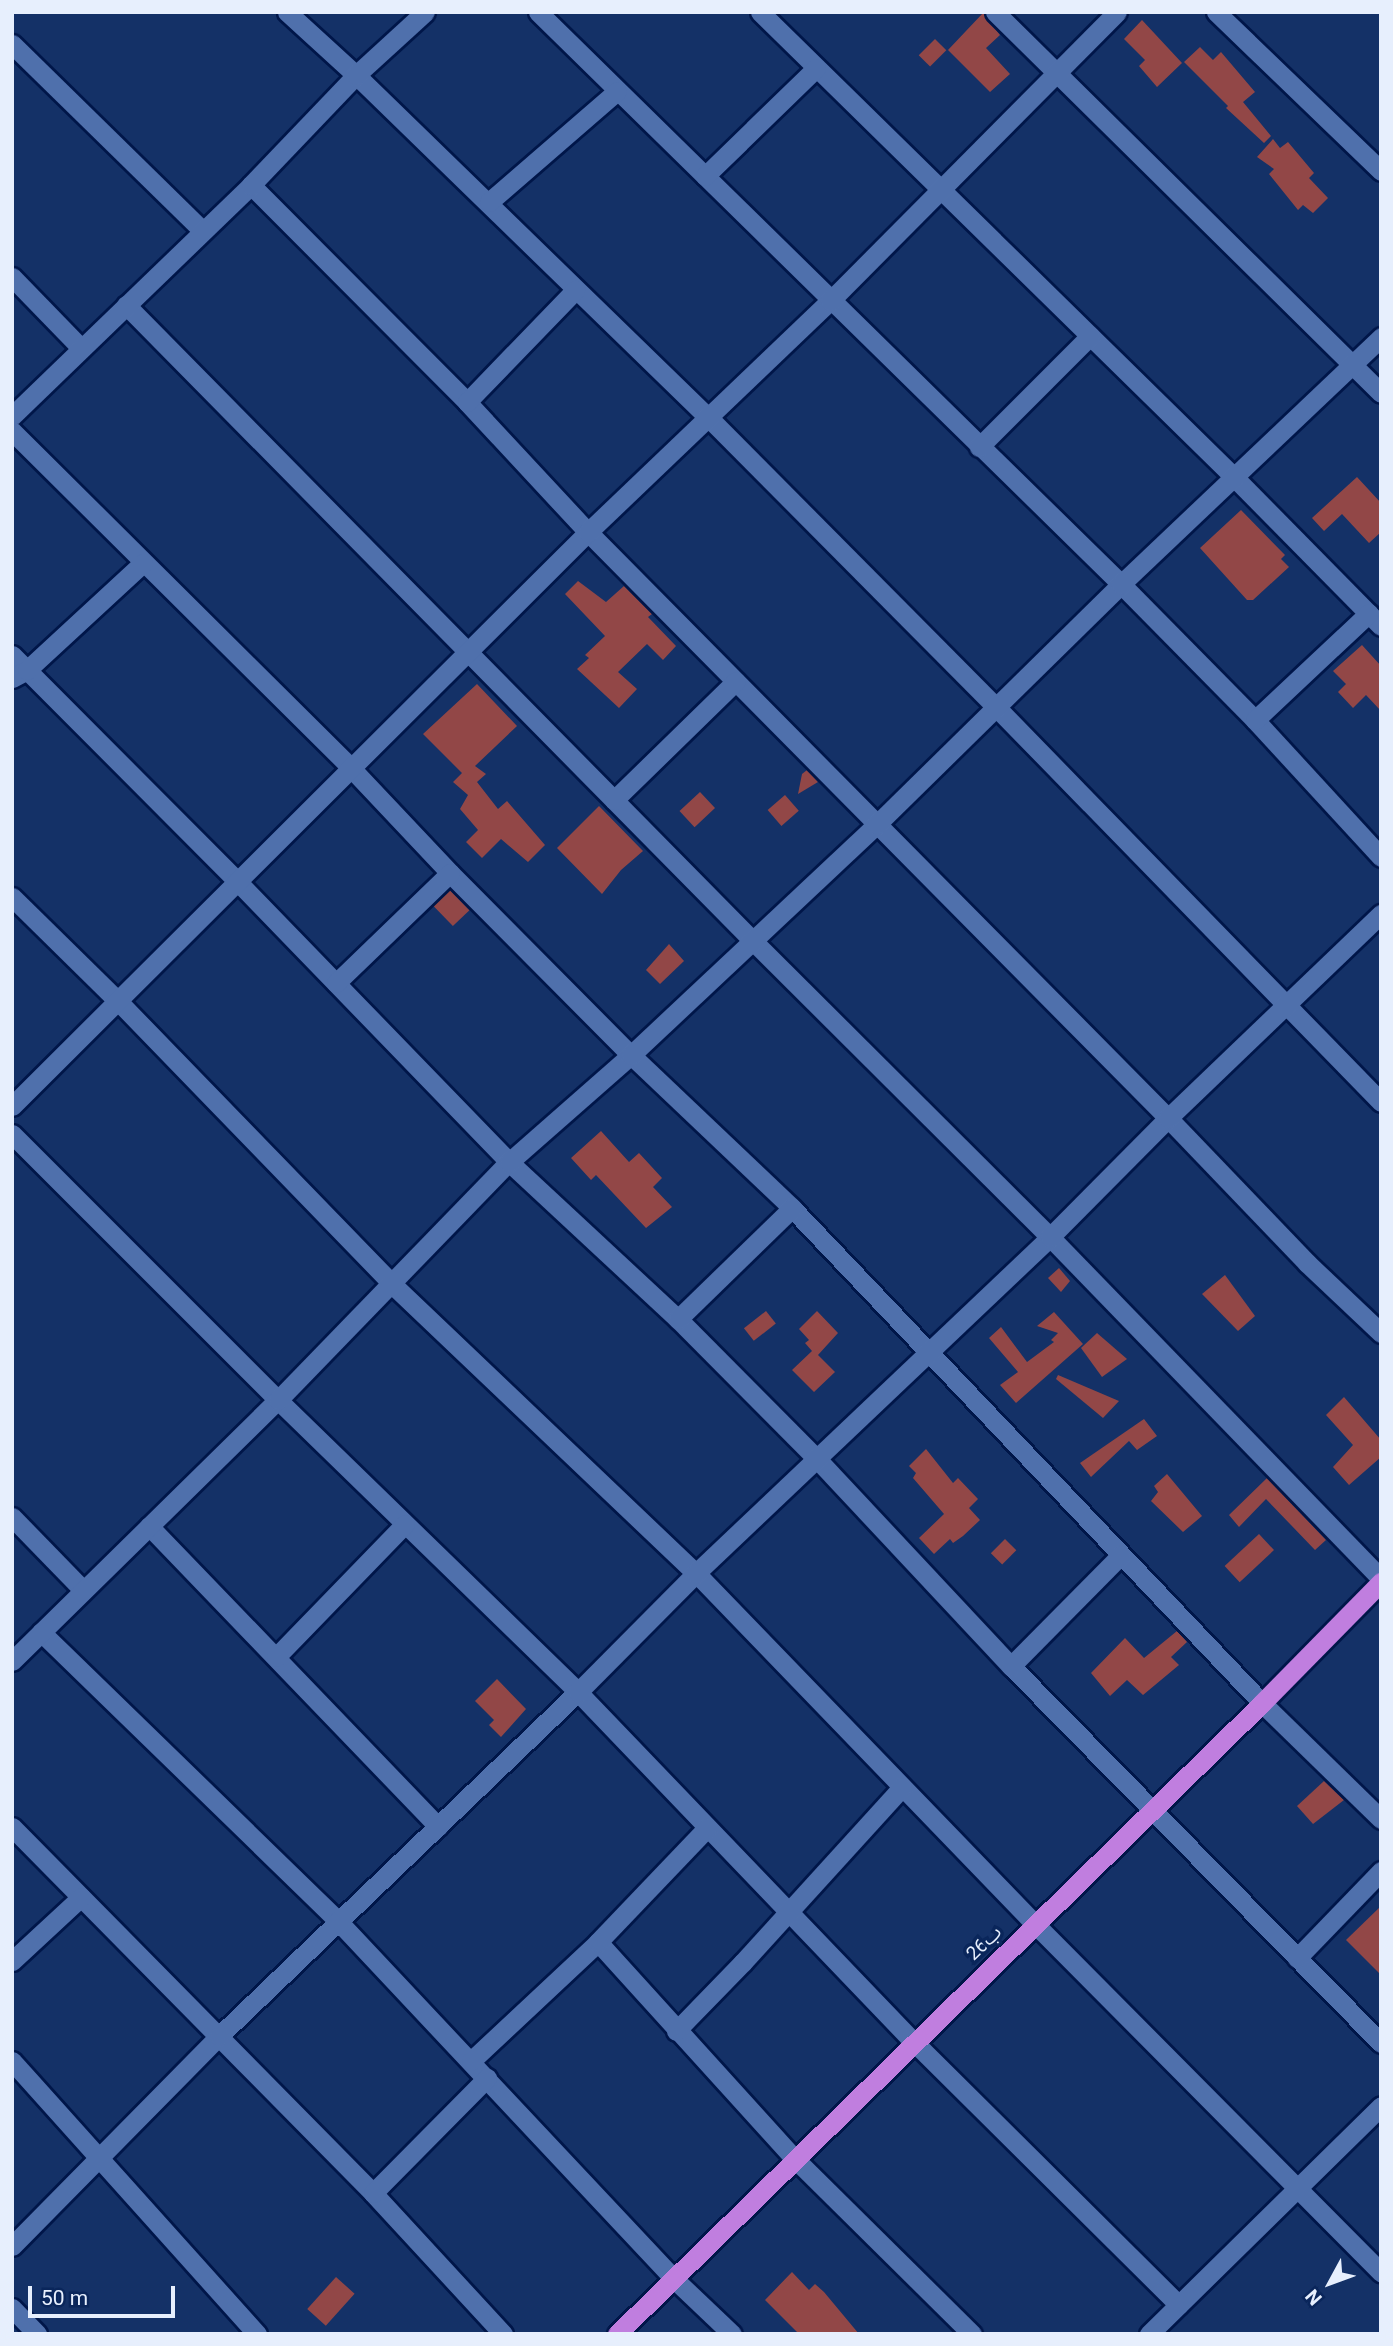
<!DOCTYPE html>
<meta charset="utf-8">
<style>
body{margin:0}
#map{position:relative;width:1393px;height:2346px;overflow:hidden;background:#143167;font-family:Roboto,"Noto Sans Arabic",sans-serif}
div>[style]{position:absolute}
.building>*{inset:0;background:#924747;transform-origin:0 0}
.roads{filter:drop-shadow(2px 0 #001649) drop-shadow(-2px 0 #001649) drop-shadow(0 2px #001649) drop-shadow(0 -2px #001649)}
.minor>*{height:19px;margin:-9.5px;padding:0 9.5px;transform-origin:9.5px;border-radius:9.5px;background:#4f70ac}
.tertiary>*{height:19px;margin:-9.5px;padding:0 9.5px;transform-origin:9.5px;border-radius:9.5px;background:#4f70ac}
.secondary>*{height:19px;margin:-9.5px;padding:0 9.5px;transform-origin:9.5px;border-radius:9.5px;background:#4f70ac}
.trunk>*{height:19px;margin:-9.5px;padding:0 9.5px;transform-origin:9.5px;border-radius:9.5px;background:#c07edf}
span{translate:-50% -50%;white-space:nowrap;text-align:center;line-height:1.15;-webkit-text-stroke:7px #0a265b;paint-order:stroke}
.street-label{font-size:19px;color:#e7effd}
.frame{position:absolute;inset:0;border:14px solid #e7effd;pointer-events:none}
.north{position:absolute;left:1295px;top:2248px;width:70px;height:70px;-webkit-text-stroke:5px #0a265b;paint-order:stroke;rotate:229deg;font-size:19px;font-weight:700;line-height:28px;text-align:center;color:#e7effd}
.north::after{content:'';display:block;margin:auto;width:24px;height:32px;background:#e7effd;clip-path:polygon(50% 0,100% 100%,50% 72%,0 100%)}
.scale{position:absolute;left:28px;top:2286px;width:147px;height:32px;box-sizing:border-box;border:4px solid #e7effd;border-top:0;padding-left:9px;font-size:21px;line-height:24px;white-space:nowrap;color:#e7effd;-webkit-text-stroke:5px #0a265b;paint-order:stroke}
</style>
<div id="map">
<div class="building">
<i style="clip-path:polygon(983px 13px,1000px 35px,986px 48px,1010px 74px,990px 92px,948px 50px)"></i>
<i style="clip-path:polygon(1142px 20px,1182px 63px,1157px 87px,1139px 66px,1145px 60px,1124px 39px)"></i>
<i style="left:935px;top:39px;width:16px;height:23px;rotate:45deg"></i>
<i style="clip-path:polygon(1200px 47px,1213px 60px,1221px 52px,1255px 92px,1243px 102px,1271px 136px,1264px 143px,1226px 108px,1228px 106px,1184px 62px)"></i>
<i style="clip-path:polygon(1273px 139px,1280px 148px,1288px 142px,1314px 173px,1309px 178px,1328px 198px,1313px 213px,1303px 205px,1298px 210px,1269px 174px,1274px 169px,1257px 157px)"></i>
<i style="clip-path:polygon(1357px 477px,1381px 503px,1381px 532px,1369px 543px,1342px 514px,1324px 531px,1312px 518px)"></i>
<i style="clip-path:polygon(1241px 510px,1285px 555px,1281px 559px,1289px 567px,1253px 600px,1247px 600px,1200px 548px)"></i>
<i style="clip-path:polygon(578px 581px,606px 602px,624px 586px,652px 614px,648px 617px,676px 646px,663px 660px,647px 644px,618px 672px,637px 689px,619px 708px,577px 669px,589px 658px,585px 655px,605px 636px,565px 594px)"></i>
<i style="clip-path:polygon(1362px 645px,1381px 666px,1381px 711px,1366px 695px,1353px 708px,1338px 692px,1346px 684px,1333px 671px)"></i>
<i style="clip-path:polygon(477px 684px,517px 726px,475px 766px,486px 774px,477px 782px,498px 809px,507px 801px,545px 845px,528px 862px,501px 839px,482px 858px,466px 842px,478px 830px,460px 809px,468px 795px,453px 782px,462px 773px,423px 734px)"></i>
<i style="clip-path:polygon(807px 770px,818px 782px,798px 794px,802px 774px)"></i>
<i style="left:700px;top:792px;width:22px;height:28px;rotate:47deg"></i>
<i style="left:785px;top:795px;width:21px;height:23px;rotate:49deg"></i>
<i style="clip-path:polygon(599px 806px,643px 851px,621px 870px,602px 894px,557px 848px)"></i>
<i style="left:450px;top:890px;width:28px;height:23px;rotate:46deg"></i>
<i style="clip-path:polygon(669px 944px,684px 961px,660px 984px,646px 970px)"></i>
<i style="clip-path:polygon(601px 1131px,629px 1162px,639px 1153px,662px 1178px,653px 1187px,672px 1207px,646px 1228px,596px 1175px,591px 1180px,571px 1158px)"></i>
<i style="clip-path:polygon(1059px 1268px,1070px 1281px,1061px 1292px,1048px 1278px)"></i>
<i style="clip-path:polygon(1225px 1275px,1255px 1316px,1238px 1331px,1202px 1294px)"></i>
<i style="left:766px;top:1311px;width:16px;height:28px;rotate:52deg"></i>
<i style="clip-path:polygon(817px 1311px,838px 1333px,818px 1355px,835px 1372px,814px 1392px,792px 1370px,812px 1351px,805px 1343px,809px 1340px,799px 1329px)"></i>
<i style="clip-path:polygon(1054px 1312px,1083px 1344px,1016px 1403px,1000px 1385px,1018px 1372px,989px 1338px,1001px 1327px,1027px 1362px,1054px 1342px,1051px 1340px,1058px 1333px,1037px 1326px)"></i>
<i style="clip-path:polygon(1097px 1333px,1127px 1359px,1102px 1377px,1081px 1348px)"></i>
<i style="clip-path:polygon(1058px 1375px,1119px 1401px,1103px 1418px,1056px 1379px)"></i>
<i style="clip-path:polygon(1344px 1397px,1381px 1440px,1381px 1457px,1349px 1485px,1333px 1467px,1353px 1445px,1326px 1415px)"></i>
<i style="clip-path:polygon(1144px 1419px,1157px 1436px,1137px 1450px,1129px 1441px,1091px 1477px,1080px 1463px)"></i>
<i style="clip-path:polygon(926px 1449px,953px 1483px,958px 1478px,978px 1499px,969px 1508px,980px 1520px,963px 1536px,953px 1543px,950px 1539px,934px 1554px,919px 1538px,944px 1514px,913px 1478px,916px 1473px,909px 1466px)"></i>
<i style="clip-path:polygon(1167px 1474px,1202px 1516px,1183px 1532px,1151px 1501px,1158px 1492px,1154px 1486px)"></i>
<i style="clip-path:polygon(1267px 1478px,1326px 1540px,1315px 1550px,1266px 1499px,1239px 1527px,1229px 1515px)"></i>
<i style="left:1259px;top:1534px;width:22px;height:47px;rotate:47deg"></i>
<i style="left:1005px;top:1539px;width:16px;height:20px;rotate:45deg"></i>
<i style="clip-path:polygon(1177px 1631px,1187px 1642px,1171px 1657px,1179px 1665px,1143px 1695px,1127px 1680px,1110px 1696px,1091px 1673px,1125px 1638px,1144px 1658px)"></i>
<i style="clip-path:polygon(497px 1679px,526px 1709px,501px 1737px,489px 1725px,494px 1720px,475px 1701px)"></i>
<i style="clip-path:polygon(1324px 1781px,1344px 1800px,1313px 1824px,1297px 1806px)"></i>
<i style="clip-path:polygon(1381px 1906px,1381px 1975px,1346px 1940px)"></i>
<i style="clip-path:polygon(792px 2272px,809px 2290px,815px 2284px,824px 2292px,859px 2334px,799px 2334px,765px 2300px)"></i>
<i style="left:336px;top:2277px;width:25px;height:43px;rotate:42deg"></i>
</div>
<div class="roads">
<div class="minor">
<i style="left:538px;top:12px;width:817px;rotate:44.45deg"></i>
<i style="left:1121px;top:584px;width:191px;rotate:45.4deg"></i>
<i style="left:1255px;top:720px;width:186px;rotate:47.4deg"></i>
<i style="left:760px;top:12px;width:664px;rotate:44.45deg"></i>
<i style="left:1234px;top:477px;width:209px;rotate:45.4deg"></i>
<i style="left:995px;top:12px;width:542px;rotate:44.63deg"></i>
<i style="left:1216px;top:12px;width:229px;rotate:43.9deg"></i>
<i style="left:12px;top:44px;width:267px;rotate:44.4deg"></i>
<i style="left:356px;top:75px;width:489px;rotate:44.2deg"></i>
<i style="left:707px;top:416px;width:412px;rotate:45.2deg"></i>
<i style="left:997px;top:708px;width:550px;rotate:45.74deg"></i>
<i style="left:705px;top:176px;width:155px;rotate:-44.2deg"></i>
<i style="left:251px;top:185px;width:306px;rotate:45.1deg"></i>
<i style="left:467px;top:402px;width:178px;rotate:47.1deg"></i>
<i style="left:588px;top:532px;width:824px;rotate:45.29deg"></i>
<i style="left:1168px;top:1118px;width:201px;rotate:46.2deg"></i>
<i style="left:1307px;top:1263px;width:102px;rotate:43.4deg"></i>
<i style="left:489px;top:202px;width:169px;rotate:-40.9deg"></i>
<i style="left:12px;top:277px;width:99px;rotate:45.8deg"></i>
<i style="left:126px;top:305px;width:893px;rotate:45.41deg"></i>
<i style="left:753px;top:941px;width:419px;rotate:44.9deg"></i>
<i style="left:1050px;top:1237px;width:476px;rotate:45.9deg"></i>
<i style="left:467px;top:402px;width:156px;rotate:-46deg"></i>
<i style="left:12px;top:431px;width:479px;rotate:44.8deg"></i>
<i style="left:352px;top:769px;width:143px;rotate:46.7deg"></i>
<i style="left:450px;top:873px;width:257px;rotate:45.2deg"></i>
<i style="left:631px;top:1055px;width:222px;rotate:43.5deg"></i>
<i style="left:792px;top:1208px;width:683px;rotate:46.48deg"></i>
<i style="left:1262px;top:1703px;width:166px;rotate:44.3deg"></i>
<i style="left:979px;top:447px;width:157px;rotate:-45deg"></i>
<i style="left:12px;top:655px;width:319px;rotate:45.1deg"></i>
<i style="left:237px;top:881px;width:391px;rotate:45.9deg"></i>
<i style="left:509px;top:1162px;width:231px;rotate:42.9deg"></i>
<i style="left:678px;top:1319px;width:197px;rotate:45.2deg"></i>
<i style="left:817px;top:1459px;width:284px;rotate:46.9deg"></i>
<i style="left:1011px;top:1666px;width:528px;rotate:45.54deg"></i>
<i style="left:12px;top:678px;width:17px;rotate:-28deg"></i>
<i style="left:27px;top:670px;width:158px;rotate:-42.7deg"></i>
<i style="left:1255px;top:720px;width:156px;rotate:-43.2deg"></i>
<i style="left:614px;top:800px;width:170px;rotate:-44.3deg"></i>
<i style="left:12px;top:897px;width:148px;rotate:44.5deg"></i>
<i style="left:118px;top:1001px;width:394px;rotate:45.9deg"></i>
<i style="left:392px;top:1284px;width:419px;rotate:43.6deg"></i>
<i style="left:696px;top:1573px;width:488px;rotate:46deg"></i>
<i style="left:1035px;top:1924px;width:491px;rotate:45.2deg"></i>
<i style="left:336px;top:983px;width:158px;rotate:-44deg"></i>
<i style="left:12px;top:1106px;width:813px;rotate:-44.9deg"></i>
<i style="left:588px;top:532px;width:335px;rotate:-43.7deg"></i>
<i style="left:830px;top:301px;width:407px;rotate:-45.2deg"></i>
<i style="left:12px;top:1134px;width:376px;rotate:45deg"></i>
<i style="left:278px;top:1400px;width:419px;rotate:44.2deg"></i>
<i style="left:578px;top:1692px;width:485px;rotate:46.2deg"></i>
<i style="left:914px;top:2042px;width:373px;rotate:44.8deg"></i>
<i style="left:678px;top:1319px;width:159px;rotate:-44.2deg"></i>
<i style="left:12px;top:1517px;width:102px;rotate:45.8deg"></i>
<i style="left:149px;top:1526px;width:417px;rotate:46.1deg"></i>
<i style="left:41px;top:1632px;width:414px;rotate:44.2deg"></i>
<i style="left:338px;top:1921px;width:490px;rotate:46.8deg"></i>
<i style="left:673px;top:2278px;width:81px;rotate:43.5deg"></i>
<i style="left:276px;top:1657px;width:185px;rotate:-45.9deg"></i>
<i style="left:12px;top:1661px;width:373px;rotate:-44.5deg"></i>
<i style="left:278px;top:1400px;width:332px;rotate:-45.9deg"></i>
<i style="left:509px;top:1162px;width:162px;rotate:-41.3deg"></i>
<i style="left:631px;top:1055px;width:337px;rotate:-43.2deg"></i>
<i style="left:877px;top:824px;width:342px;rotate:-44.5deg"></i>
<i style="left:1121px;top:584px;width:359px;rotate:-43.5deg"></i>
<i style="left:1011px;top:1666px;width:156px;rotate:-45.3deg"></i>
<i style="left:12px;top:1827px;width:514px;rotate:45.39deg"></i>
<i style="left:373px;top:2193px;width:192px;rotate:47.3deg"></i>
<i style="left:598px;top:1942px;width:293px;rotate:47.8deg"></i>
<i style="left:795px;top:2159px;width:249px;rotate:44.7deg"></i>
<i style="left:1297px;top:1958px;width:121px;rotate:-46deg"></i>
<i style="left:12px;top:1961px;width:94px;rotate:-42.8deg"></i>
<i style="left:676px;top:2031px;width:96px;rotate:-45.8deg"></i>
<i style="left:743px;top:1962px;width:236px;rotate:-47.7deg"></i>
<i style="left:12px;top:2061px;width:367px;rotate:48.1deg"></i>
<i style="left:471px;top:2061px;width:174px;rotate:-43.1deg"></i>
<i style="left:598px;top:1942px;width:158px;rotate:-46.3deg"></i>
<i style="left:373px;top:2193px;width:162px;rotate:-45.3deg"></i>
<i style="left:12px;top:2246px;width:295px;rotate:-45.4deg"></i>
<i style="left:219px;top:2036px;width:497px;rotate:-43.8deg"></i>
<i style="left:578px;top:1692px;width:168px;rotate:-45.2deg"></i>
<i style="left:696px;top:1573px;width:488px;rotate:-43.5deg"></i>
<i style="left:1050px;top:1237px;width:168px;rotate:-45.2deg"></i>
<i style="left:1168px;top:1118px;width:295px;rotate:-43.8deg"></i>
<i style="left:12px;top:2308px;width:36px;rotate:46deg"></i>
<i style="left:1149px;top:2334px;width:325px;rotate:-44.5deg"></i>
</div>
<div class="tertiary">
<i style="left:287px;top:12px;width:93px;rotate:42.4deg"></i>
</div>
<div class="secondary">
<i style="left:12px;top:416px;width:332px;rotate:-44deg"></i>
<i style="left:251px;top:185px;width:152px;rotate:-46.3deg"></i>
<i style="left:356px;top:75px;width:93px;rotate:-42.4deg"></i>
</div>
<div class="trunk">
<i style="left:617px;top:2334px;width:902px;rotate:-44.37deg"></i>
<i style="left:1262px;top:1703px;width:170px;rotate:-45.5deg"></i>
</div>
</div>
<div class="street-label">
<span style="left:984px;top:1943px;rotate:-44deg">26ب</span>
</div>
<div class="frame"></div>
<div class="north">N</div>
<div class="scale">50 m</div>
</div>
